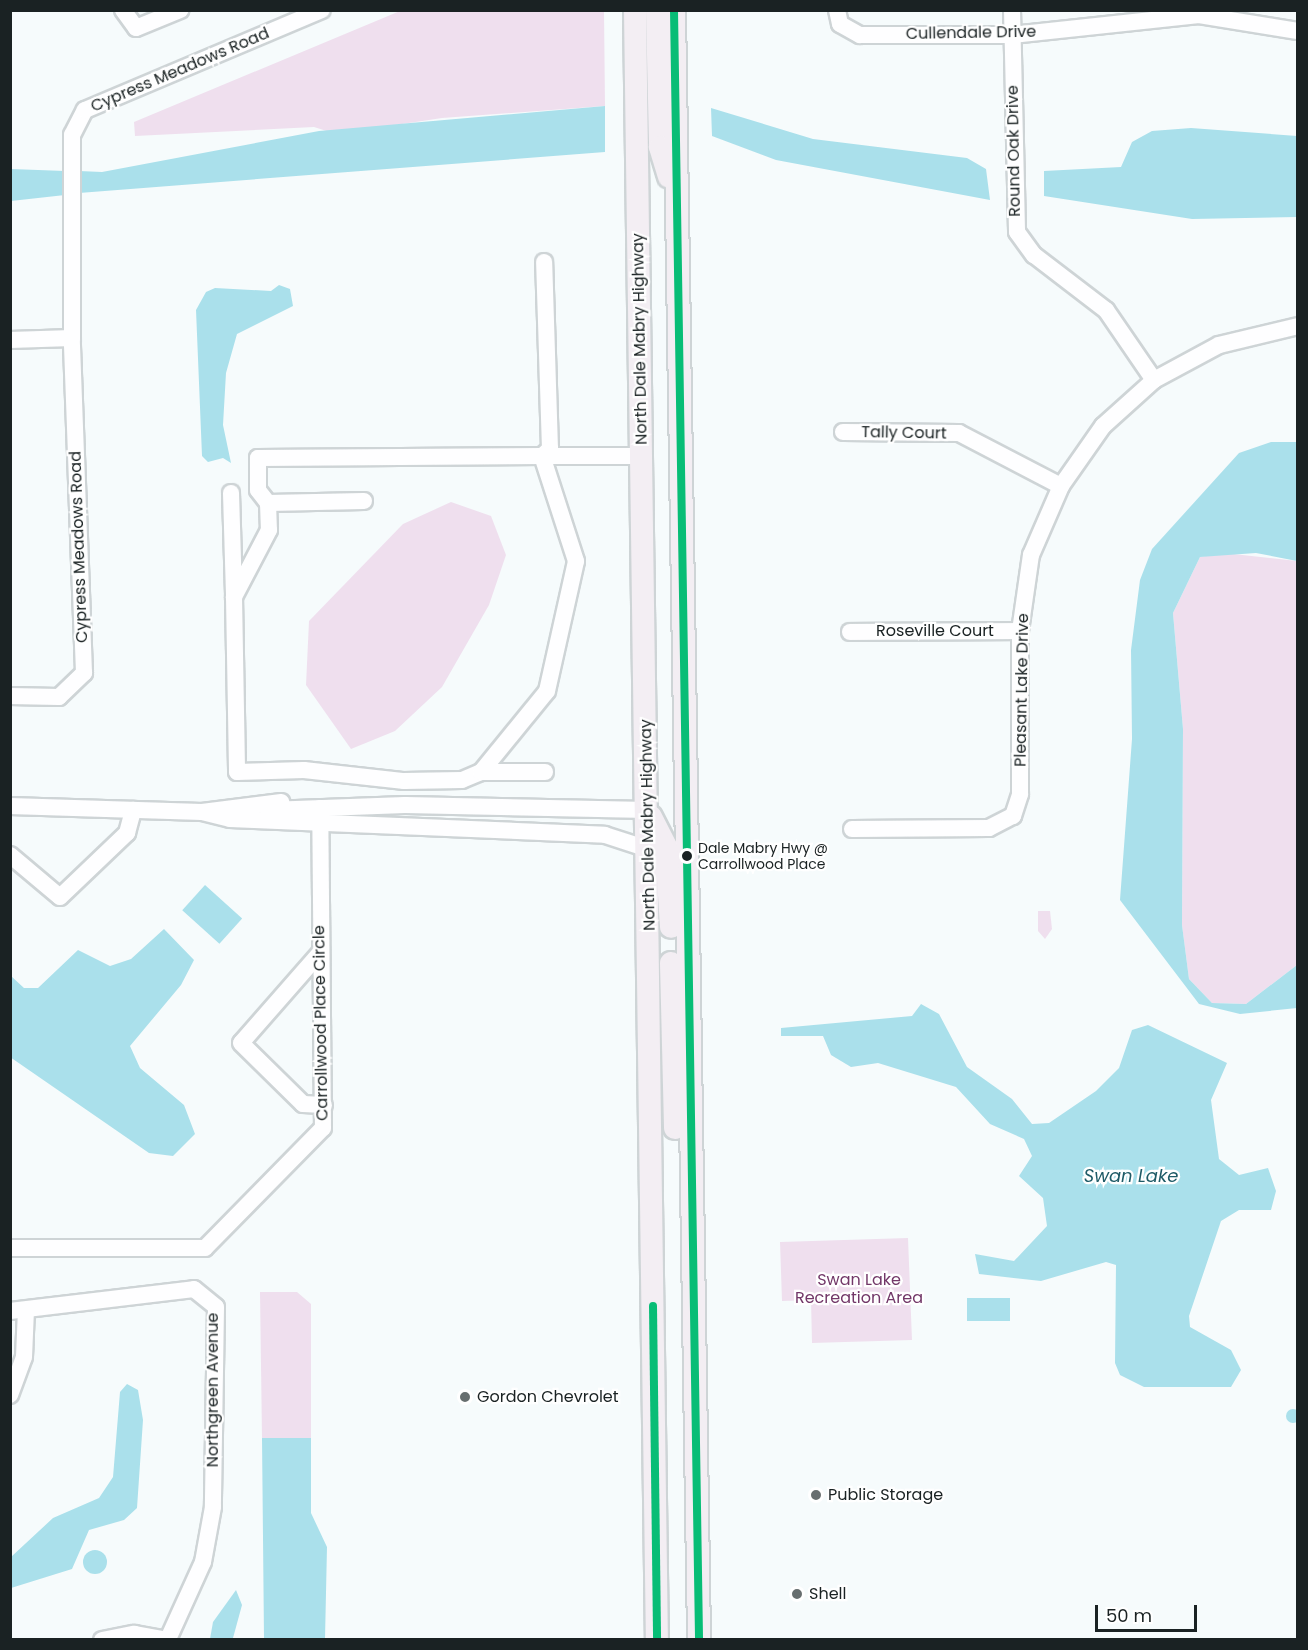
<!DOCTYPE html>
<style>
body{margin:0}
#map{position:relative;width:1308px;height:1650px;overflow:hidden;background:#f6fbfc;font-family:Poppins,sans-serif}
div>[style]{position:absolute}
.green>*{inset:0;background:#efdfee}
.water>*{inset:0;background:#aae0eb;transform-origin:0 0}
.round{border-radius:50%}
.roads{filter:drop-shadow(2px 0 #ced4d6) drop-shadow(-2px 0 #ced4d6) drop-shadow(0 2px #ced4d6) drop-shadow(0 -2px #ced4d6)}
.minor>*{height:16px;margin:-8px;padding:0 8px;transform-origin:8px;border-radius:8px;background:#fefeff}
.major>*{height:22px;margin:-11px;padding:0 11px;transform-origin:11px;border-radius:11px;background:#f3eef3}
.bus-1>*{height:8px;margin:-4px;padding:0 4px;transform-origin:4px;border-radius:4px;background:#08bd76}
.dots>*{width:16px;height:16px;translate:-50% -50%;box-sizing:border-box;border:3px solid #fff;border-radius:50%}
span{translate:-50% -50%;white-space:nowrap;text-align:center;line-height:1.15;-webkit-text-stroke:4.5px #fff;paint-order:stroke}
.bus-label{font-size:14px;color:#1a2223}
.left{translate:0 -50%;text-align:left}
.street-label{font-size:16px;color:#1a2223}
.park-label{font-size:16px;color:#723768}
.poi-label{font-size:16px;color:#1a2223}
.water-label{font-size:18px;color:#1e5b67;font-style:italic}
.frame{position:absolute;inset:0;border:12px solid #1a2223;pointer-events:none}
.scale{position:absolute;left:1095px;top:1605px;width:102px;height:27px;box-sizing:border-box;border:3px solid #1a2223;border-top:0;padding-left:8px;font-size:18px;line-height:21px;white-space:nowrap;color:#1a2223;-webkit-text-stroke:4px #fff;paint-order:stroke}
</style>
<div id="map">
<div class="green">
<i style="clip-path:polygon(400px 11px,604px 11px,605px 106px,442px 118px,336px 134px,314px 127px,135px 136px,134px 122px)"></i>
<i style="clip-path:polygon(451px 502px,491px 516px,506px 555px,489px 605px,442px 687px,395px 731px,351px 749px,306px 685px,309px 621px,403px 524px)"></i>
<i style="clip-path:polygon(1224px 553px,1297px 561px,1297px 965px,1246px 1004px,1212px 1003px,1189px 979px,1182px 925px,1183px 729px,1173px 613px,1200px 557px)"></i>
<i style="clip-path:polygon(1038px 911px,1050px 911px,1052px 929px,1045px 939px,1038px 931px)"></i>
<i style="clip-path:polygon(908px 1238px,912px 1340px,812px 1343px,811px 1300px,782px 1301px,780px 1242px)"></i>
<i style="clip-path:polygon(260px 1292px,297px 1292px,311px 1304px,311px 1438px,262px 1438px)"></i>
</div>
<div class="water">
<i style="clip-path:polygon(605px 106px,605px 152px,79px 193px,79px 171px,102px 172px,319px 131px)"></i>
<i style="clip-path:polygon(711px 108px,813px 139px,967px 158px,986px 169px,990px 200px,776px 160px,712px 136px)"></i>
<i style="clip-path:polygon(1191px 128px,1297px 136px,1297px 217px,1192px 219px,1044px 196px,1044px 171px,1121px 167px,1132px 142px,1152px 131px)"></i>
<i style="clip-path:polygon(11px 169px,65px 171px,65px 195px,11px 201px)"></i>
<i style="clip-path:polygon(279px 285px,290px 289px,293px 306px,237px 334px,226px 373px,223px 425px,231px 463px,223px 458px,208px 462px,202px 456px,196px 310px,206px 292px,215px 288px,271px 291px)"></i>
<i style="clip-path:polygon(1271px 442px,1297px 442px,1297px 561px,1256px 553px,1200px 557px,1173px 613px,1183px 729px,1182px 925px,1189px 979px,1212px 1003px,1246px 1004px,1297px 965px,1297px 1008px,1240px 1014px,1199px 1004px,1120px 900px,1132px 739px,1131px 650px,1140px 580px,1152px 549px,1239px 453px)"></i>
<i style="left:205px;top:885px;width:50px;height:34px;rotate:42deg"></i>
<i style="clip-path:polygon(164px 929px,194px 960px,181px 985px,130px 1046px,140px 1068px,184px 1105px,195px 1134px,173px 1156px,149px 1153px,10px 1057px,11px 976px,24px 988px,38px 988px,78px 950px,110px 966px,131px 959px)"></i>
<i style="clip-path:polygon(921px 1004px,939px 1014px,967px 1067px,1012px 1099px,1032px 1124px,1049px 1123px,1096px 1091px,1119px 1068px,1132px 1030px,1148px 1025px,1227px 1063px,1211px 1100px,1219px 1159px,1239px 1175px,1268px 1168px,1276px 1191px,1271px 1210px,1239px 1210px,1221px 1221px,1189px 1316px,1190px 1327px,1231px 1350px,1241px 1370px,1231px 1387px,1144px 1387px,1120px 1375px,1115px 1363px,1116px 1265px,1106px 1262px,1041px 1281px,979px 1274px,975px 1254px,1014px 1261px,1047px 1226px,1043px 1198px,1019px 1176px,1032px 1156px,1024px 1139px,990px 1124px,956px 1087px,878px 1063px,851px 1067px,831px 1055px,823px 1036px,781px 1036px,781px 1028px,912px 1016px)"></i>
<i style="left:967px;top:1298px;width:43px;height:23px"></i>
<i style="clip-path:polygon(127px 1384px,138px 1390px,143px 1420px,137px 1508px,124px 1520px,89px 1530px,72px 1569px,11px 1588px,11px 1557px,53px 1518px,99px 1498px,113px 1477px,120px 1392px)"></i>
<i class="round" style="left:1286px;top:1409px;width:14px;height:14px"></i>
<i style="clip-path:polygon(262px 1438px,311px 1438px,311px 1513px,327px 1547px,325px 1639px,264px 1639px)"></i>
<i class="round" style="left:83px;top:1550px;width:24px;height:24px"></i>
<i style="clip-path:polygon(236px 1590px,242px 1605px,233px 1638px,210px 1639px,213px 1622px)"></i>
</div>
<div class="roads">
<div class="minor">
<i style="left:123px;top:10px;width:22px;rotate:54deg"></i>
<i style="left:136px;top:28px;width:48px;rotate:-22.2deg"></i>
<i style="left:837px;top:10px;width:14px;rotate:78deg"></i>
<i style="left:840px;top:24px;width:23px;rotate:29deg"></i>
<i style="left:860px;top:35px;width:152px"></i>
<i style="left:1012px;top:35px;width:188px;rotate:-6.1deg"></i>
<i style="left:1199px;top:15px;width:100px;rotate:9.2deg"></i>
<i style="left:1012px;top:10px;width:222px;rotate:88.7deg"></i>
<i style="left:1017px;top:232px;width:29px;rotate:54deg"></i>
<i style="left:1034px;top:255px;width:91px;rotate:37.4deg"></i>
<i style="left:1106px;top:310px;width:85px;rotate:55.6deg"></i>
<i style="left:10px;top:340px;width:62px;rotate:-1.8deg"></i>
<i style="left:843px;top:432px;width:116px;rotate:0.5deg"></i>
<i style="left:959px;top:433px;width:115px;rotate:27.5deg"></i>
<i style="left:231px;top:493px;width:103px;rotate:88.3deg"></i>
<i style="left:364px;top:501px;width:96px;rotate:178.8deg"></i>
<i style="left:268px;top:503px;width:27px;rotate:88deg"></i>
<i style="left:269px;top:530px;width:76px;rotate:117.6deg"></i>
<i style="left:234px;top:597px;width:175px;rotate:89deg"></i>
<i style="left:237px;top:772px;width:67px;rotate:-1.7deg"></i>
<i style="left:304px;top:770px;width:101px;rotate:6.3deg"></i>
<i style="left:404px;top:781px;width:58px;rotate:-1deg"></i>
<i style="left:462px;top:780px;width:21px;rotate:-23deg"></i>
<i style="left:268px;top:503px;width:16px;rotate:-128deg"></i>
<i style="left:258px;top:490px;width:32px;rotate:-90deg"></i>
<i style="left:258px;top:458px;width:284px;rotate:-0.4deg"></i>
<i style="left:542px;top:456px;width:11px;rotate:-41deg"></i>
<i style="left:550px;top:449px;width:187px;rotate:-91.8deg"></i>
<i style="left:850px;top:632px;width:170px;rotate:-0.3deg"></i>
<i style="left:10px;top:696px;width:49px;rotate:1.2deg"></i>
<i style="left:59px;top:697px;width:35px;rotate:-44deg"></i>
<i style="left:84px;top:673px;width:335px;rotate:-92.1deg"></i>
<i style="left:72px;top:338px;width:203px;rotate:-90deg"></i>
<i style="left:72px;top:135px;width:28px;rotate:-63deg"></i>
<i style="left:85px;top:110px;width:257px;rotate:-22.9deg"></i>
<i style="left:545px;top:772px;width:64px;rotate:180deg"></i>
<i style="left:481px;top:772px;width:104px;rotate:-50.8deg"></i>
<i style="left:547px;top:691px;width:133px;rotate:-77.4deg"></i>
<i style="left:576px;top:561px;width:110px;rotate:-107.9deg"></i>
<i style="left:542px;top:456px;width:100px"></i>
<i style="left:10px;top:806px;width:192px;rotate:1.8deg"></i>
<i style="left:202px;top:812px;width:80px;rotate:-7.2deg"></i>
<i style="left:268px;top:810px;width:137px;rotate:-2.1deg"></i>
<i style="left:405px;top:805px;width:243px;rotate:1.2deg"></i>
<i style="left:202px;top:812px;width:29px;rotate:14deg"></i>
<i style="left:230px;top:819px;width:375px;rotate:2.4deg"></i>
<i style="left:605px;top:835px;width:45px;rotate:18deg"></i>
<i style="left:852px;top:829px;width:137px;rotate:-0.4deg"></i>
<i style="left:989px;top:828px;width:27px;rotate:-27deg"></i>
<i style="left:1013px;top:816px;width:23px;rotate:-72deg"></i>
<i style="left:1020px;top:794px;width:163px;rotate:-90deg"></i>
<i style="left:1020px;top:631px;width:77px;rotate:-81.8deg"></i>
<i style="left:1031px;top:555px;width:75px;rotate:-66.5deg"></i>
<i style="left:1061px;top:486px;width:73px;rotate:-55deg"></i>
<i style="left:1103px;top:426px;width:69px;rotate:-42deg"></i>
<i style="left:1154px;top:380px;width:74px;rotate:-28.3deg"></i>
<i style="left:1219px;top:345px;width:81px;rotate:-13.5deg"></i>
<i style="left:10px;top:855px;width:65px;rotate:40deg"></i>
<i style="left:60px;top:897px;width:93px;rotate:-43.7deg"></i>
<i style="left:127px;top:833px;width:24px;rotate:-75deg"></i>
<i style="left:319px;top:954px;width:118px;rotate:131.2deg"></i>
<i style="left:241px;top:1043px;width:87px;rotate:44.5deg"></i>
<i style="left:303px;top:1104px;width:21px;rotate:3deg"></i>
<i style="left:10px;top:1248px;width:195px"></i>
<i style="left:205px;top:1248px;width:168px;rotate:-45.5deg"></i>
<i style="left:323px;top:1128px;width:320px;rotate:-90.5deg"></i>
<i style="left:10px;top:1311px;width:185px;rotate:-6.8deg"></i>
<i style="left:194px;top:1289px;width:28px;rotate:39deg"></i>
<i style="left:216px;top:1307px;width:200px;rotate:90.9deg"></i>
<i style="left:213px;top:1507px;width:56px;rotate:100.3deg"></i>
<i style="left:203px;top:1562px;width:85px;rotate:114.4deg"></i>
<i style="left:10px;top:1395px;width:40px;rotate:-69.8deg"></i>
<i style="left:24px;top:1357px;width:47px;rotate:-87.6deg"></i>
<i style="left:102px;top:1640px;width:33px;rotate:-11deg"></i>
<i style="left:134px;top:1634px;width:35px;rotate:10deg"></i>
</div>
<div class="major">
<i style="left:635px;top:10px;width:1630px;rotate:89.23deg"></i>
<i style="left:657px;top:10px;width:137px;rotate:88.7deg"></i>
<i style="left:660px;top:147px;width:31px;rotate:73deg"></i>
<i style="left:674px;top:10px;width:1630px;rotate:89.12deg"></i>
<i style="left:651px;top:817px;width:34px;rotate:63deg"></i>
<i style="left:666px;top:847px;width:80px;rotate:86.4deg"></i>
<i style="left:671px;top:963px;width:165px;rotate:88.6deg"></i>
</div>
</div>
<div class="bus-1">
<i style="left:674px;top:10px;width:1630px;rotate:89.12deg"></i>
<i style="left:653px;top:1306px;width:334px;rotate:89.3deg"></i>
</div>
<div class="dots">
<i style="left:687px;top:856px;background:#1a2223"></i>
<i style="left:465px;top:1397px;background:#676e6f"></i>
<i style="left:816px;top:1495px;background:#676e6f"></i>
<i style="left:797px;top:1594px;background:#676e6f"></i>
</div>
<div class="bus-label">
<span class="left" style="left:698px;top:856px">Dale Mabry Hwy @<br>Carrollwood Place</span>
</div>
<div class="street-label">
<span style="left:971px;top:33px;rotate:-1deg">Cullendale Drive</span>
<span style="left:180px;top:70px;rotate:-23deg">Cypress Meadows Road</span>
<span style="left:1014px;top:151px;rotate:-91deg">Round Oak Drive</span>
<span style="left:640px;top:339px;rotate:-91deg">North Dale Mabry Highway</span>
<span style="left:904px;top:433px;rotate:1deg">Tally Court</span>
<span style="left:79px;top:547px;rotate:-92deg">Cypress Meadows Road</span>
<span style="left:935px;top:631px">Roseville Court</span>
<span style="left:1022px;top:690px;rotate:-89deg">Pleasant Lake Drive</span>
<span style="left:648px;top:825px;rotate:-91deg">North Dale Mabry Highway</span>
<span style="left:321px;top:1023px;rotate:-91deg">Carrollwood Place Circle</span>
<span style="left:213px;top:1390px;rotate:-90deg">Northgreen Avenue</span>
</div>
<div class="park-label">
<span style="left:859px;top:1289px">Swan Lake<br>Recreation Area</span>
</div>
<div class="poi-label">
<span class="left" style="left:477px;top:1397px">Gordon Chevrolet</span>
<span class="left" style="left:828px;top:1495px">Public Storage</span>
<span class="left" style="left:809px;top:1594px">Shell</span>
</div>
<div class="water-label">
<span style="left:1131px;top:1176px">Swan Lake</span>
</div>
<div class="frame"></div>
<div class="scale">50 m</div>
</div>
